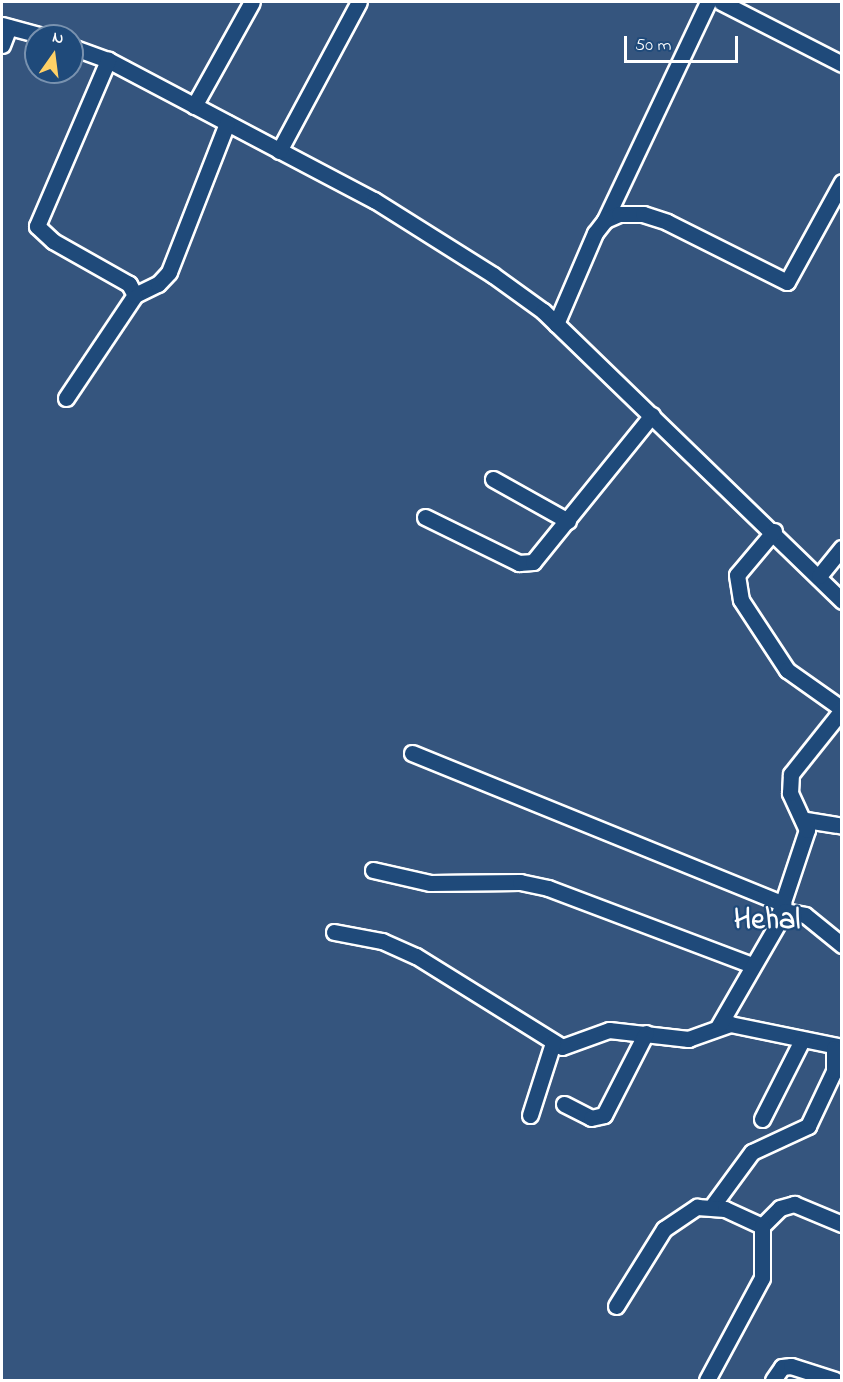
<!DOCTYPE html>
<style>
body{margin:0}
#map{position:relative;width:843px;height:1382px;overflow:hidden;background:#35557e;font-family:"Indie Flower",sans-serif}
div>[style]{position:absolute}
.roads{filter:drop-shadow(2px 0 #fff) drop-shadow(-2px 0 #fff) drop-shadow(0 2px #fff) drop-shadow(0 -2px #fff)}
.minor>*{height:15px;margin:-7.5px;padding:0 7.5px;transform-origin:7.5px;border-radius:7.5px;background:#1f4a7a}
span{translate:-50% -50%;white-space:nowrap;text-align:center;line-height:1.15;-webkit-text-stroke:4.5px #1f4a7a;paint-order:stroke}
.district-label{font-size:30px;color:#fff;font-weight:700}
.frame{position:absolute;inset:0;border:3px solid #fff;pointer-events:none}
.north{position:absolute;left:24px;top:24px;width:60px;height:60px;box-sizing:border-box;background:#1f4a7a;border:2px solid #7992af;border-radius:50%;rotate:14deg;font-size:16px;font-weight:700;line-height:24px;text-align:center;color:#fff}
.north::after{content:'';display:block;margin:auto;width:21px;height:27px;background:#ffd166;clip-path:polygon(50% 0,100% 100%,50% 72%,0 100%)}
.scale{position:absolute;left:624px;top:36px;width:114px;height:27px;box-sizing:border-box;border:3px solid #fff;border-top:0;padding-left:8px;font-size:18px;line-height:21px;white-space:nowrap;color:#fff;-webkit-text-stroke:4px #1f4a7a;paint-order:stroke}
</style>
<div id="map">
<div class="roads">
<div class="minor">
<i style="left:721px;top:2px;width:136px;rotate:27.1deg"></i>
<i style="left:2px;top:25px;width:42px;rotate:15deg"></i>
<i style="left:2px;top:45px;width:19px;rotate:-69deg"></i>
<i style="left:72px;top:47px;width:38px;rotate:20deg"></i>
<i style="left:108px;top:60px;width:301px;rotate:27.8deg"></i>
<i style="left:374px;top:200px;width:141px;rotate:32.2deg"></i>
<i style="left:493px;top:275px;width:62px;rotate:35.8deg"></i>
<i style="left:543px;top:311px;width:417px;rotate:44.1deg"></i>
<i style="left:194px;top:106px;width:119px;rotate:-60.9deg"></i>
<i style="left:279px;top:151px;width:169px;rotate:-61.8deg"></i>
<i style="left:605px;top:220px;width:241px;rotate:-64.7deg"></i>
<i style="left:135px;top:295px;width:25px;rotate:-26deg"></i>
<i style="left:158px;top:284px;width:16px;rotate:-47deg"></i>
<i style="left:169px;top:272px;width:160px;rotate:-68.7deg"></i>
<i style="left:556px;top:324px;width:99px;rotate:-66.8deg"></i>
<i style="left:595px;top:233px;width:16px;rotate:-52deg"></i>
<i style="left:605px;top:220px;width:15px;rotate:-23deg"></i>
<i style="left:619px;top:214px;width:24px"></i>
<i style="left:643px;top:214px;width:25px;rotate:18deg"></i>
<i style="left:667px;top:222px;width:134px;rotate:26.6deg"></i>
<i style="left:787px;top:282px;width:114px;rotate:-61.2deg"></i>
<i style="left:66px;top:398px;width:124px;rotate:-56.2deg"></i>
<i style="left:135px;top:295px;width:13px;rotate:-119deg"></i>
<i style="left:129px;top:284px;width:87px;rotate:-150.5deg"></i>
<i style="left:53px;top:241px;width:22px;rotate:-137deg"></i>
<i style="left:37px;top:226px;width:181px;rotate:-66.8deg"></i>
<i style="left:493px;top:479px;width:86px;rotate:29.2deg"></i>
<i style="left:425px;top:517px;width:105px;rotate:26.1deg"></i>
<i style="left:519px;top:563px;width:14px;rotate:-4deg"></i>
<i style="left:533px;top:562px;width:189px;rotate:-51deg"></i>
<i style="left:774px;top:531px;width:57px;rotate:130.1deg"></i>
<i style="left:737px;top:575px;width:25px;rotate:81deg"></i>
<i style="left:741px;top:600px;width:84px;rotate:56.7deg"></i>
<i style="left:787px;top:670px;width:67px;rotate:35.3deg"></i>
<i style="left:819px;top:576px;width:36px;rotate:-51deg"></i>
<i style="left:412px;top:753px;width:401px;rotate:22.1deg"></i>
<i style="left:806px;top:820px;width:36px;rotate:9deg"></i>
<i style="left:373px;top:870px;width:58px;rotate:12.8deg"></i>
<i style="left:430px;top:883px;width:90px;rotate:-0.6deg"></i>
<i style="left:520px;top:882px;width:29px;rotate:12deg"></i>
<i style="left:548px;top:888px;width:218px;rotate:20.7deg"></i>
<i style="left:778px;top:917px;width:92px;rotate:-71.6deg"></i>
<i style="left:807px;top:830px;width:41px;rotate:-114.7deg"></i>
<i style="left:790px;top:793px;width:19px;rotate:-87deg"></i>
<i style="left:791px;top:774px;width:82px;rotate:-51.4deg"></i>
<i style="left:334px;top:932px;width:49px;rotate:10.6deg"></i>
<i style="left:382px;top:941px;width:37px;rotate:24deg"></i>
<i style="left:416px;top:956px;width:172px;rotate:31.9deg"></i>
<i style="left:562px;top:1047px;width:50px;rotate:-19.9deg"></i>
<i style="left:609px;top:1030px;width:80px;rotate:6.5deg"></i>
<i style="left:688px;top:1039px;width:45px;rotate:-19.7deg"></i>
<i style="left:730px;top:1024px;width:114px;rotate:11.6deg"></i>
<i style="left:718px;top:1027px;width:134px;rotate:-60deg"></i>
<i style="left:785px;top:911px;width:20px;rotate:11deg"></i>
<i style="left:805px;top:915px;width:48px;rotate:39deg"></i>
<i style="left:564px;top:1104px;width:30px;rotate:27deg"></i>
<i style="left:591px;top:1118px;width:13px;rotate:-13deg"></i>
<i style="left:604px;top:1115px;width:92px;rotate:-62.9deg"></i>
<i style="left:530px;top:1115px;width:76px;rotate:-72.3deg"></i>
<i style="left:762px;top:1119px;width:89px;rotate:-63.1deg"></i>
<i style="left:713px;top:1205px;width:66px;rotate:-53.7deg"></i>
<i style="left:752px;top:1152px;width:62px;rotate:-24.9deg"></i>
<i style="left:808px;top:1126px;width:61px;rotate:-64.7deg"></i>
<i style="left:834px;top:1071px;width:23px;rotate:-90deg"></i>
<i style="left:616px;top:1306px;width:91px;rotate:-58.1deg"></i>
<i style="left:664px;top:1229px;width:40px;rotate:-34deg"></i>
<i style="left:697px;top:1207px;width:28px;rotate:4deg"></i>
<i style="left:725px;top:1209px;width:41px;rotate:24.7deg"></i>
<i style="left:762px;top:1226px;width:25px;rotate:-45deg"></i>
<i style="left:780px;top:1208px;width:15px;rotate:-16deg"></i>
<i style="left:794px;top:1204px;width:52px;rotate:22.6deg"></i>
<i style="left:707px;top:1380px;width:116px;rotate:-61.7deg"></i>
<i style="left:762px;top:1278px;width:52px;rotate:-90deg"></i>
<i style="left:773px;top:1380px;width:16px;rotate:-55deg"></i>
<i style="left:782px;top:1367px;width:9px;rotate:-6deg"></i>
<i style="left:791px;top:1366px;width:46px;rotate:17.7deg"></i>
</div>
</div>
<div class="district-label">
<span style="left:767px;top:921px">Hehal</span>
</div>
<div class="frame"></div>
<div class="north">N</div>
<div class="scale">50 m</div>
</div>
